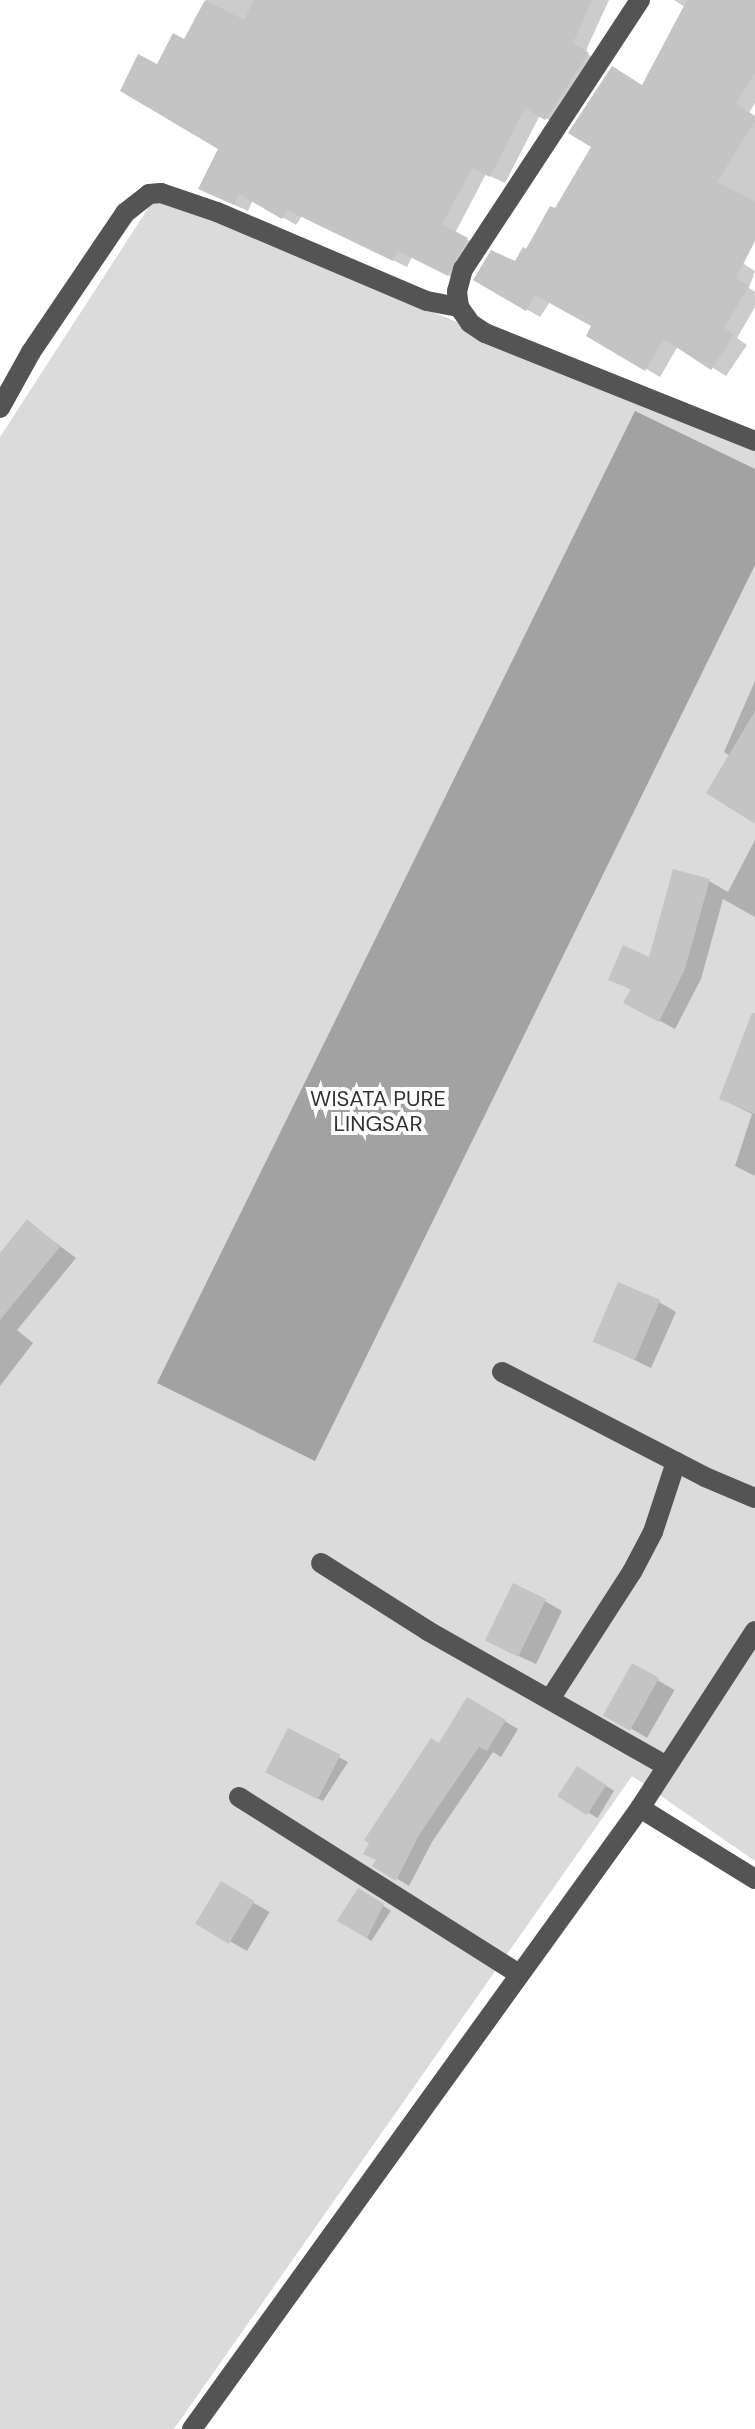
<!DOCTYPE html>
<style>
body{margin:0}
#map{position:relative;width:755px;height:2429px;overflow:hidden;background:#fff;font-family:"DM Sans",sans-serif}
div>[style]{position:absolute}
.green>*{inset:0;background:#dbdbdb}
.water>*{inset:0;background:#a2a2a2}
.shadow>*{inset:0;background:#0003;transform-origin:0 0}
.building>*{inset:0;background:#c4c4c4;transform-origin:0 0}
.minor>*{height:20px;margin:-10px;padding:0 10px;transform-origin:10px;border-radius:10px;background:#545454}
span{translate:-50% -50%;white-space:nowrap;text-align:center;line-height:1.15;-webkit-text-stroke:8px #fff;paint-order:stroke}
.park-label{font-size:22px;color:#323232}
</style>
<div id="map">
<div class="green">
<i style="clip-path:polygon(156px 196px,755px 447px,755px 1861px,632px 1776px,174px 2429px,0 2429px,0 437px)"></i>
</div>
<div class="water">
<i style="clip-path:polygon(635px 411px,755px 469px,755px 565px,315px 1461px,157px 1383px)"></i>
</div>
<div class="shadow">
<i style="clip-path:polygon(207px 0,609px 0,587px 48px,586px 53px,602px 63px,560px 126px,540px 115px,505px 183px,486px 174px,455px 233px,481px 247px,462px 282px,412px 257px,407px 267px,302px 216px,296px 225px,253px 200px,248px 211px,215px 196px,220px 148px,158px 66px,184px 41px)"></i>
<i style="clip-path:polygon(674px 0,755px 0,755px 103px,749px 113px,755px 117px,755px 227px,707px 240px,755px 271px,749px 288px,755px 292px,755px 307px,737px 338px,747px 345px,726px 376px,678px 346px,660px 377px,588px 335px,594px 326px,550px 302px,540px 317px,476px 280px,516px 264px,555px 211px,643px 87px,685px 7px)"></i>
<i style="clip-path:polygon(755px 681px,755px 822px,730px 756px,724px 752px)"></i>
<i style="clip-path:polygon(755px 840px,755px 917px,723px 899px,701px 979px,675px 1029px,642px 1011px,632px 990px,611px 979px,651px 960px,709px 881px,728px 892px)"></i>
<i style="clip-path:polygon(755px 1077px,755px 1176px,735px 1166px,752px 1114px,722px 1099px)"></i>
<i style="clip-path:polygon(28px 1222px,76px 1258px,17px 1330px,33px 1343px,0 1386px,0 1256px)"></i>
<i style="clip-path:polygon(659px 1302px,676px 1312px,651px 1368px,595px 1341px)"></i>
<i style="clip-path:polygon(545px 1601px,562px 1611px,536px 1664px,504px 1649px)"></i>
<i style="left:633px;top:1666px;width:48px;height:55px;rotate:30deg"></i>
<i style="clip-path:polygon(468px 1700px,518px 1729px,501px 1757px,493px 1752px,432px 1842px,409px 1886px,375px 1865px)"></i>
<i style="clip-path:polygon(289px 1731px,348px 1762px,323px 1801px,277px 1777px)"></i>
<i style="left:578px;top:1769px;width:42px;height:32px;rotate:31deg"></i>
<i style="left:221px;top:1884px;width:56px;height:45px;rotate:30deg"></i>
<i style="left:359px;top:1890px;width:38px;height:36px;rotate:33deg"></i>
</div>
<div class="building">
<i style="clip-path:polygon(205px 0,244px 20px,254px 0,592px 0,573px 43px,589px 53px,545px 120px,525px 108px,490px 177px,472px 168px,442px 224px,468px 238px,448px 276px,398px 251px,393px 261px,287px 210px,282px 219px,239px 194px,234px 205px,198px 189px,218px 149px,120px 91px,138px 54px,157px 64px,173px 33px,184px 39px)"></i>
<i style="clip-path:polygon(687px 0,755px 0,755px 72px,736px 104px,755px 116px,755px 121px,717px 182px,755px 201px,755px 241px,736px 278px,749px 286px,724px 328px,734px 335px,711px 370px,664px 339px,645px 371px,586px 336px,591px 326px,535px 295px,526px 311px,473px 280px,491px 250px,515px 261px,523px 247px,526px 249px,550px 206px,555px 208px,591px 147px,568px 133px,612px 66px,642px 85px)"></i>
<i style="clip-path:polygon(755px 711px,755px 824px,706px 793px)"></i>
<i style="clip-path:polygon(673px 869px,710px 879px,685px 969px,659px 1022px,623px 1003px,631px 989px,608px 980px,623px 945px,649px 957px)"></i>
<i style="clip-path:polygon(752px 1013px,755px 1013px,755px 1114px,719px 1099px)"></i>
<i style="clip-path:polygon(27px 1219px,60px 1247px,0 1320px,0 1253px)"></i>
<i style="left:618px;top:1282px;width:46px;height:65px;rotate:23deg"></i>
<i style="left:513px;top:1583px;width:37px;height:64px;rotate:26deg"></i>
<i style="left:632px;top:1663px;width:31px;height:60px;rotate:29deg"></i>
<i style="clip-path:polygon(467px 1697px,506px 1720px,487px 1751px,479px 1747px,419px 1835px,396px 1881px,372px 1866px,376px 1860px,363px 1854px,369px 1843px,364px 1840px,431px 1738px,439px 1743px)"></i>
<i style="left:288px;top:1728px;width:59px;height:50px;rotate:27deg"></i>
<i style="left:577px;top:1766px;width:35px;height:36px;rotate:33deg"></i>
<i style="left:221px;top:1881px;width:39px;height:50px;rotate:31deg"></i>
<i style="clip-path:polygon(358px 1888px,384px 1904px,367px 1938px,337px 1921px)"></i>
</div>
<div class="minor">
<i style="left:640px;top:0;width:322px;rotate:123.3deg"></i>
<i style="left:463px;top:269px;width:23px;rotate:105deg"></i>
<i style="left:457px;top:291px;width:16px;rotate:83deg"></i>
<i style="left:459px;top:307px;width:19px;rotate:55deg"></i>
<i style="left:470px;top:323px;width:18px;rotate:34deg"></i>
<i style="left:485px;top:333px;width:291px;rotate:21.8deg"></i>
<i style="left:0;top:408px;width:64px;rotate:-61deg"></i>
<i style="left:31px;top:352px;width:168px;rotate:-55.9deg"></i>
<i style="left:125px;top:213px;width:31px;rotate:-38deg"></i>
<i style="left:149px;top:194px;width:12px;rotate:-5deg"></i>
<i style="left:161px;top:193px;width:59px;rotate:18.7deg"></i>
<i style="left:217px;top:212px;width:228px;rotate:23deg"></i>
<i style="left:427px;top:301px;width:33px;rotate:11deg"></i>
<i style="left:502px;top:1372px;width:229px;rotate:27.3deg"></i>
<i style="left:705px;top:1477px;width:54px;rotate:22.8deg"></i>
<i style="left:321px;top:1563px;width:127px;rotate:32.4deg"></i>
<i style="left:428px;top:1631px;width:272px;rotate:29.5deg"></i>
<i style="left:550px;top:1699px;width:151px;rotate:-57.2deg"></i>
<i style="left:632px;top:1572px;width:45px;rotate:-62.3deg"></i>
<i style="left:653px;top:1532px;width:74px;rotate:-71.8deg"></i>
<i style="left:239px;top:1797px;width:329px;rotate:32.3deg"></i>
<i style="left:640px;top:1808px;width:211px;rotate:-57deg"></i>
<i style="left:192px;top:2429px;width:766px;rotate:-54.19deg"></i>
<i style="left:640px;top:1808px;width:135px;rotate:31.7deg"></i>
</div>
<div class="park-label">
<span style="left:378px;top:1111px">WISATA PURE<br>LINGSAR</span>
</div>
</div>
